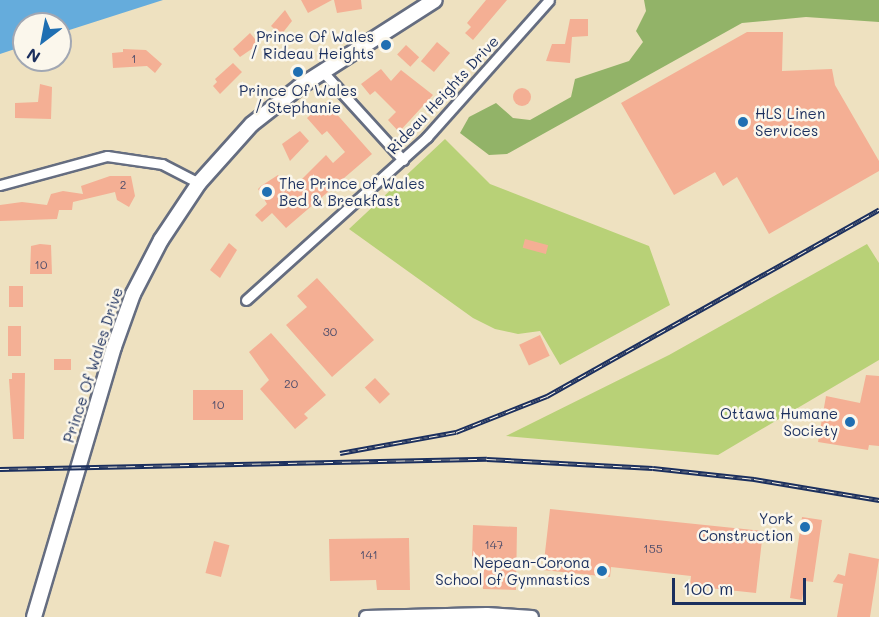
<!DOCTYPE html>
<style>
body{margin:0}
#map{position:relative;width:879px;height:617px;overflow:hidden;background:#eee1c0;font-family:Mali,sans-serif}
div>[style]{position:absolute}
.green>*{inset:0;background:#b8d177}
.forest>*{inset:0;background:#92b368}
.water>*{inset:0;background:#65acdc}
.building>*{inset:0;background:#f4af94;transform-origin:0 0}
.round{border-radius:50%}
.roads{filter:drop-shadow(2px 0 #656d80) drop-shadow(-2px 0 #656d80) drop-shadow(0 2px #656d80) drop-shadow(0 -2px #656d80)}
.street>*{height:9px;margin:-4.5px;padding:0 4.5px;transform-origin:4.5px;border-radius:4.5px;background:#fff}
.secondary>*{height:12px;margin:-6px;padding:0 6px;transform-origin:6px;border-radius:6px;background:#fff}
.primary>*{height:14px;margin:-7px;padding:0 7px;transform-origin:7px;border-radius:7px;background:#fff}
.rail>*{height:5px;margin-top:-2.5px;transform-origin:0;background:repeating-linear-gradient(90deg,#fbf7ec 0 9px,#1b2f5e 0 18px);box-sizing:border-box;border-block:2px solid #1b2f5e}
.dots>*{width:16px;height:16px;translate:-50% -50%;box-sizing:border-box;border:3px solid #fbf7ec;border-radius:50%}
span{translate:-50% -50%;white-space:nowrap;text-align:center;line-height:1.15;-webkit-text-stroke:5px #fbf7ec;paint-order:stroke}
.number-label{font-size:12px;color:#514f6c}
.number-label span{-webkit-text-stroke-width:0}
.poi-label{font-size:15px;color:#1b2f5e}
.right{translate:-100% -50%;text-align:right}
.left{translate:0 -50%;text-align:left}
.street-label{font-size:15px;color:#1b2f5e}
.north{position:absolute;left:12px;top:12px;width:60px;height:60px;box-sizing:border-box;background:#fbf7ec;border:2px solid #a1a7b3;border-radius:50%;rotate:212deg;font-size:16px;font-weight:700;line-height:24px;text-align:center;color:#1b2f5e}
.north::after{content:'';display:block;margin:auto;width:21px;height:27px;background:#1f6fb2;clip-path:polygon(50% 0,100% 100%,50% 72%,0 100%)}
.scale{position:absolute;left:672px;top:578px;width:134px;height:27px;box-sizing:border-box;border:3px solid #1b2f5e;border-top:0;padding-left:8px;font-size:18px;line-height:21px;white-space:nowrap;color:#1b2f5e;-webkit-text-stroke:4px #fbf7ec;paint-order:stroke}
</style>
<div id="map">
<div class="green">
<i style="clip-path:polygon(445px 139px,490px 184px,649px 246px,670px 305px,560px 365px,540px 331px,518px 334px,495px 329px,473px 318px,349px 229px)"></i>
<i style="clip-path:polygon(867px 244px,879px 263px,879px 360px,718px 455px,506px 436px,669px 355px)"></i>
</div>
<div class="forest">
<i style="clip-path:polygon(644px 0,879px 0,879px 22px,806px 17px,742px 23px,507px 154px,489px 155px,460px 133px,469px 117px,496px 103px,513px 118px,530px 120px,571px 97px,575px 79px,629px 61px,643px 42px,636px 31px,646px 11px)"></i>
</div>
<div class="water">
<i style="clip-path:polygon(0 0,163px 0,60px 33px,60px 24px,24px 24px,24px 46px,0 54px)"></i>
</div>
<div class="building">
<i style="clip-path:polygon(301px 0,332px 0,308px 13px)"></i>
<i style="clip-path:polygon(334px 0,361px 0,362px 9px,337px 13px)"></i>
<i style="clip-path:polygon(486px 0,507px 0,473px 40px,465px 33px,471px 27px,467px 23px)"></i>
<i style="clip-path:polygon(285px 10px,292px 21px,281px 35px,271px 26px)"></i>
<i style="clip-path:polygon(570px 19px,588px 19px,588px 36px,572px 37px,570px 63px,546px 61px,552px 44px,565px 44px)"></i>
<i style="clip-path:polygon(747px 32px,783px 32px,782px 71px,832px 69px,835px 85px,879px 161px,879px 171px,769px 234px,737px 177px,723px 186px,715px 172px,674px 195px,621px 103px)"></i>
<i style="clip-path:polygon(250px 33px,259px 44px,240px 57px,233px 49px)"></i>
<i style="left:437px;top:42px;width:17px;height:25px;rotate:40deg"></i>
<i style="left:406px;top:45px;width:18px;height:13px;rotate:43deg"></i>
<i style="clip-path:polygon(123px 49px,146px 50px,162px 64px,155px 73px,147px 66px,113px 68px,112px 53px,123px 52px)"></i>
<i style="clip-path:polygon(233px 63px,242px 72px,220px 94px,213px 86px,217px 82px,215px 79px)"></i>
<i style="clip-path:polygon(381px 69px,391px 81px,401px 70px,433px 95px,399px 132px,388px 120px,396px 112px,375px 91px,370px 95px,361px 84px)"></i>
<i style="clip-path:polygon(40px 84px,52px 87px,51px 119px,15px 118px,15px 103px,38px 102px)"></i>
<i class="round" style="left:513px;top:88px;width:18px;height:18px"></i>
<i style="clip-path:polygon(326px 102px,372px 154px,286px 228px,272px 213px,262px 222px,255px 215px,267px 204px,258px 189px,261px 186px,278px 175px,289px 192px,326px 155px,333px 163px,345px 152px,327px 131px,322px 135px,307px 118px)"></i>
<i style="clip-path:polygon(300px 131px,309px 141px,290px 161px,282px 144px)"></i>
<i style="clip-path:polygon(110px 176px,131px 176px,135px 196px,129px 207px,117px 200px,115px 192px,73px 202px,72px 210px,59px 210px,57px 219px,0 221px,0 205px,22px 202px,47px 205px,51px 194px,63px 191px,83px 194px,81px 186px)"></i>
<i style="left:525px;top:239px;width:24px;height:9px;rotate:15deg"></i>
<i style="clip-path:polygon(229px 243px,237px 250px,220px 278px,210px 270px)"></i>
<i style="clip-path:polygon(40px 244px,51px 245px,52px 274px,30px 274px,31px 246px)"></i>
<i style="clip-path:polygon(317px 278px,374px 340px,332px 377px,286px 325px,307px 307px,297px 296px)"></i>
<i style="left:9px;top:286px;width:14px;height:21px"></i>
<i style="left:8px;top:326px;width:13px;height:30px"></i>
<i style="clip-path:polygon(271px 333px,326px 395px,304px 414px,308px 418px,295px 429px,260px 389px,269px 380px,249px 352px)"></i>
<i style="left:540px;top:335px;width:23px;height:23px;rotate:65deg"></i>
<i style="left:71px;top:359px;width:11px;height:17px;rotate:90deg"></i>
<i style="clip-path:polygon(12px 373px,25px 373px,24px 439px,13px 439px,9px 379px,12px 379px)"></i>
<i style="clip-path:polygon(866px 375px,879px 376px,879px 446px,869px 445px,868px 450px,818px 442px,826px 396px,860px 403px)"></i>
<i style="left:375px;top:378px;width:22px;height:14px;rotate:47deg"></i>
<i style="left:243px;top:390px;width:30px;height:50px;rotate:90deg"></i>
<i style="clip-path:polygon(550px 509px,763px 531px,756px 593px,690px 586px,691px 576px,611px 567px,610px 577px,543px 570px)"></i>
<i style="clip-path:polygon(802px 517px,822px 520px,813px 582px,805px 581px,802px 600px,790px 598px)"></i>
<i style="clip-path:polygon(473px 525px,517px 527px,516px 590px,483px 589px,483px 560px,472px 559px)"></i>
<i style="clip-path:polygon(409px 538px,410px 590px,377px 590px,376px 580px,330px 581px,329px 539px)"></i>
<i style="left:214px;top:541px;width:16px;height:33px;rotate:15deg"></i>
<i style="clip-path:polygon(849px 553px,879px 559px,870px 617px,837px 617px,843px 584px,833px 582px,838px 574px,845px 576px)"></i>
</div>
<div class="roads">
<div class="street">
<i style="left:323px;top:72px;width:119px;rotate:47.7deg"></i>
<i style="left:0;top:185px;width:111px;rotate:-15.2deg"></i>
<i style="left:107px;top:156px;width:56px;rotate:8.3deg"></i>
<i style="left:162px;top:164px;width:42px;rotate:27.2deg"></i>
<i style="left:246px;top:300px;width:244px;rotate:-42deg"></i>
<i style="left:427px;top:137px;width:183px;rotate:-48.3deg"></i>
</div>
<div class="secondary">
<i style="left:366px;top:617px;width:121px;rotate:-1.4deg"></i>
<i style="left:487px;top:614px;width:45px;rotate:3.8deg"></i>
</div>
<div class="primary">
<i style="left:34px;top:617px;width:282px;rotate:-73.5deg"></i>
<i style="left:114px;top:347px;width:56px;rotate:-70.3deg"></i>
<i style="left:133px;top:294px;width:61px;rotate:-62.6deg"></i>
<i style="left:161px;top:240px;width:69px;rotate:-56.3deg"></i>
<i style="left:199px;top:183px;width:79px;rotate:-48.1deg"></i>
<i style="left:252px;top:124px;width:60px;rotate:-38.2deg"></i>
<i style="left:299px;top:87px;width:161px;rotate:-32.6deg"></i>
</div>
</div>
<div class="rail">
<i style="left:340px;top:453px;width:118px;rotate:-10.3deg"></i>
<i style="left:456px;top:432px;width:98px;rotate:-21.6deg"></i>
<i style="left:547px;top:396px;width:381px;rotate:-29.3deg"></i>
<i style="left:0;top:469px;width:487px;rotate:-1.2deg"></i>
<i style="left:487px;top:459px;width:166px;rotate:3.1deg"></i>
<i style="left:653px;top:468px;width:102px;rotate:6.2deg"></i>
<i style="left:754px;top:479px;width:127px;rotate:9.5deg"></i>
</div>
<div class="dots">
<i style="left:386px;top:45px;background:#1f6fb2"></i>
<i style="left:298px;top:72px;background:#1f6fb2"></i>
<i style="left:743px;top:122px;background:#1f6fb2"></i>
<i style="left:267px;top:192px;background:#1f6fb2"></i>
<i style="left:850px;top:422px;background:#1f6fb2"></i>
<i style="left:805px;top:527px;background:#1f6fb2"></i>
<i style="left:602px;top:571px;background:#1f6fb2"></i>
</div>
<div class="number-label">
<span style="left:134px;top:59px">1</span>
<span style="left:123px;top:185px">2</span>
<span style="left:41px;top:265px">10</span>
<span style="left:330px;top:332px">30</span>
<span style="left:291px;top:384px">20</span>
<span style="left:218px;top:405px">10</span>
<span style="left:494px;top:545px">147</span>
<span style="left:653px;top:549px">155</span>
<span style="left:369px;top:555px">141</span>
</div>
<div class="poi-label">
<span class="right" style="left:374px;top:45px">Prince Of Wales<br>/ Rideau Heights</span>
<span style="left:298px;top:99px">Prince Of Wales<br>/ Stephanie</span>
<span class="left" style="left:755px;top:122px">HLS Linen<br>Services</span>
<span class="left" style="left:279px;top:192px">The Prince of Wales<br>Bed &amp; Breakfast</span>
<span class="right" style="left:838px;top:422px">Ottawa Humane<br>Society</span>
<span class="right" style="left:793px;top:527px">York<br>Construction</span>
<span class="right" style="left:590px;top:571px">Nepean-Corona<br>School of Gymnastics</span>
</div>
<div class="street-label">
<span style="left:443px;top:95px;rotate:-47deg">Rideau Heights Drive</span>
<span style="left:93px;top:365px;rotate:-72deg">Prince Of Wales Drive</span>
</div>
<div class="north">N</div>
<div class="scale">100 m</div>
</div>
